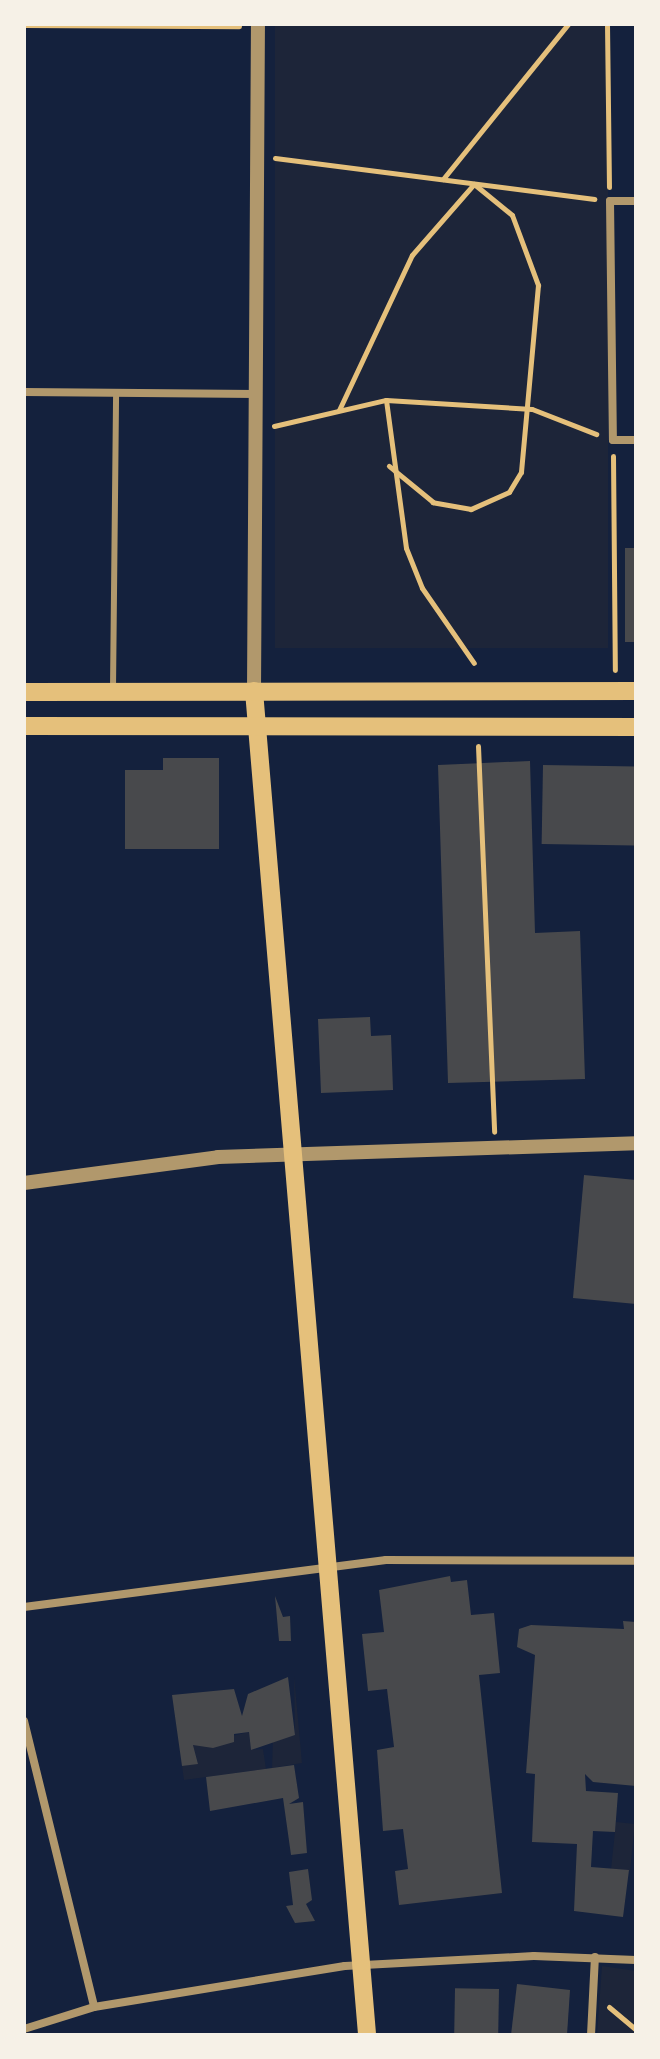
<!DOCTYPE html>
<style>
body{margin:0}
#map{position:relative;width:660px;height:2059px;overflow:hidden;background:#14213d;font-family:"Archivo Narrow",sans-serif}
div>[style]{position:absolute}
.green>*{inset:0;background:#1d2539;transform-origin:0 0}
.building>*{inset:0;background:#48494c;transform-origin:0 0}
.path>*{height:5px;margin:-2.5px;padding:0 2.5px;transform-origin:2.5px;border-radius:2.5px;background:#e5c07b}
.service>*{height:6px;margin:-3px;padding:0 3px;transform-origin:3px;border-radius:3px;background:#b1986c}
.minor>*{height:8px;margin:-4px;padding:0 4px;transform-origin:4px;border-radius:4px;background:#b1986c}
.tertiary>*{height:14px;margin:-7px;padding:0 7px;transform-origin:7px;border-radius:7px;background:#b1986c}
.primary>*{height:18px;margin:-9px;padding:0 9px;transform-origin:9px;border-radius:9px;background:#e5c07b}
span{translate:-50% -50%;white-space:nowrap;text-align:center;line-height:1.15;-webkit-text-stroke:6px #f6f1e7;paint-order:stroke}
.frame{position:absolute;inset:0;border:26px solid #f6f1e7;pointer-events:none}
</style>
<div id="map">
<div class="green">
<i style="left:275px;top:24px;width:333px;height:624px"></i>
<i style="clip-path:polygon(294px 1676px,302px 1763px,272px 1768px,273px 1738px,295px 1735px)"></i>
<i style="clip-path:polygon(249px 1732px,251px 1750px,263px 1749px,266px 1769px,184px 1780px,182px 1766px,198px 1763px,193px 1745px)"></i>
<i style="left:616px;top:1822px;width:19px;height:47px;rotate:6deg"></i>
<i style="clip-path:polygon(602px 1966px,636px 1971px,636px 2035px,597px 2035px)"></i>
</div>
<div class="building">
<i style="left:625px;top:548px;width:11px;height:94px"></i>
<i style="clip-path:polygon(163px 758px,219px 758px,219px 849px,125px 849px,125px 770px,163px 770px)"></i>
<i style="clip-path:polygon(530px 761px,535px 933px,580px 931px,585px 1079px,448px 1083px,438px 765px)"></i>
<i style="left:543px;top:765px;width:93px;height:79px;rotate:1deg"></i>
<i style="clip-path:polygon(370px 1017px,371px 1036px,391px 1035px,393px 1090px,321px 1093px,318px 1019px)"></i>
<i style="clip-path:polygon(584px 1175px,636px 1180px,636px 1304px,573px 1298px)"></i>
<i style="clip-path:polygon(450px 1576px,451px 1582px,467px 1580px,471px 1615px,494px 1613px,500px 1673px,479px 1675px,502px 1893px,399px 1905px,395px 1871px,408px 1869px,403px 1829px,383px 1831px,377px 1750px,394px 1747px,387px 1689px,368px 1691px,362px 1634px,384px 1632px,379px 1590px)"></i>
<i style="clip-path:polygon(275px 1596px,283px 1617px,290px 1616px,291px 1641px,279px 1641px)"></i>
<i style="clip-path:polygon(623px 1621px,636px 1622px,636px 1786px,593px 1782px,585px 1774px,586px 1791px,618px 1793px,615px 1832px,593px 1831px,591px 1867px,629px 1870px,623px 1917px,574px 1911px,577px 1844px,532px 1842px,535px 1774px,526px 1773px,535px 1655px,517px 1647px,519px 1629px,531px 1625px,624px 1629px)"></i>
<i style="clip-path:polygon(288px 1677px,295px 1735px,251px 1750px,249px 1732px,234px 1734px,234px 1742px,213px 1748px,193px 1745px,198px 1764px,182px 1766px,172px 1695px,234px 1689px,242px 1716px,248px 1694px)"></i>
<i style="clip-path:polygon(294px 1765px,299px 1798px,289px 1804px,303px 1802px,307px 1853px,291px 1855px,283px 1798px,210px 1811px,206px 1777px)"></i>
<i style="clip-path:polygon(308px 1869px,312px 1900px,306px 1904px,315px 1921px,295px 1923px,286px 1906px,293px 1905px,289px 1872px)"></i>
<i style="clip-path:polygon(517px 1984px,570px 1990px,567px 2035px,511px 2035px)"></i>
<i style="left:499px;top:1989px;width:46px;height:44px;rotate:91deg"></i>
</div>
<div class="path">
<i style="left:607px;top:24px;width:163px;rotate:89.3deg"></i>
<i style="left:24px;top:25px;width:215px;rotate:0.3deg"></i>
<i style="left:275px;top:158px;width:322px;rotate:7.3deg"></i>
<i style="left:443px;top:179px;width:199px;rotate:-51.1deg"></i>
<i style="left:386px;top:400px;width:149px;rotate:82.3deg"></i>
<i style="left:406px;top:548px;width:43px;rotate:68.2deg"></i>
<i style="left:422px;top:588px;width:91px;rotate:55.3deg"></i>
<i style="left:339px;top:410px;width:171px;rotate:-64.8deg"></i>
<i style="left:412px;top:255px;width:94px;rotate:-48.9deg"></i>
<i style="left:474px;top:184px;width:49px;rotate:39.2deg"></i>
<i style="left:512px;top:215px;width:75px;rotate:69.6deg"></i>
<i style="left:538px;top:285px;width:188px;rotate:95.2deg"></i>
<i style="left:521px;top:472px;width:23px;rotate:121deg"></i>
<i style="left:509px;top:492px;width:42px;rotate:155.9deg"></i>
<i style="left:471px;top:509px;width:39px;rotate:-170deg"></i>
<i style="left:433px;top:502px;width:57px;rotate:-140.7deg"></i>
<i style="left:274px;top:426px;width:115px;rotate:-13.1deg"></i>
<i style="left:386px;top:400px;width:146px;rotate:3.5deg"></i>
<i style="left:532px;top:409px;width:69px;rotate:21.3deg"></i>
<i style="left:613px;top:456px;width:214px;rotate:89.5deg"></i>
<i style="left:478px;top:746px;width:386px;rotate:87.6deg"></i>
<i style="left:609px;top:2007px;width:35px;rotate:40deg"></i>
</div>
<div class="service">
<i style="left:113px;top:689px;width:296px;rotate:-89.4deg"></i>
</div>
<div class="minor">
<i style="left:636px;top:201px;width:26px;rotate:180deg"></i>
<i style="left:610px;top:201px;width:239px;rotate:89.3deg"></i>
<i style="left:613px;top:440px;width:23px"></i>
<i style="left:24px;top:392px;width:232px;rotate:0.5deg"></i>
<i style="left:24px;top:1607px;width:365px;rotate:-7.4deg"></i>
<i style="left:386px;top:1560px;width:250px;rotate:0.2deg"></i>
<i style="left:24px;top:1721px;width:294px;rotate:76.2deg"></i>
<i style="left:24px;top:2029px;width:73px;rotate:-17.4deg"></i>
<i style="left:94px;top:2007px;width:254px;rotate:-9.3deg"></i>
<i style="left:345px;top:1966px;width:189px;rotate:-3deg"></i>
<i style="left:534px;top:1956px;width:102px;rotate:2.2deg"></i>
<i style="left:591px;top:2035px;width:78px;rotate:-87.1deg"></i>
</div>
<div class="tertiary">
<i style="left:254px;top:691px;width:667px;rotate:-89.66deg"></i>
<i style="left:24px;top:1183px;width:196px;rotate:-7.6deg"></i>
<i style="left:218px;top:1157px;width:418px;rotate:-1.9deg"></i>
</div>
<div class="primary">
<i style="left:254px;top:691px;width:1349px;rotate:85.19deg"></i>
<i style="left:24px;top:692px;width:612px;rotate:-0.09deg"></i>
<i style="left:24px;top:726px;width:612px;rotate:0.09deg"></i>
</div>
<div class="frame"></div>
</div>
